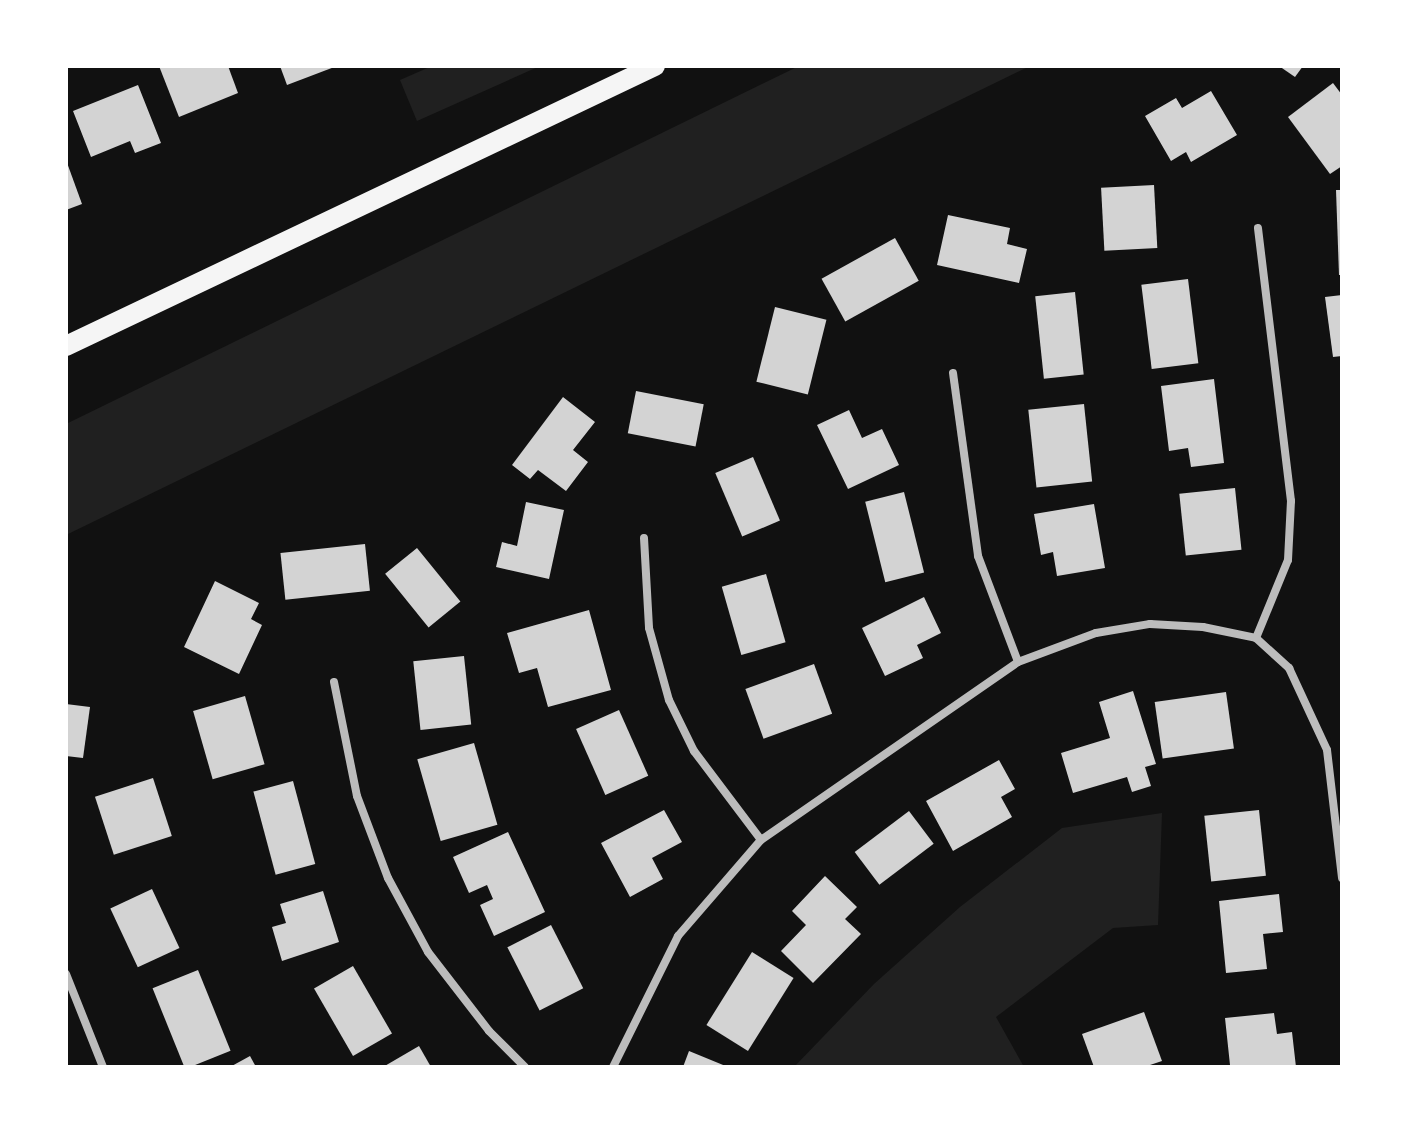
<!DOCTYPE html>
<style>
body{margin:0}
#map{position:relative;width:1408px;height:1133px;overflow:hidden;background:#111;font-family:"Work Sans",sans-serif}
div>[style]{position:absolute}
.green>*{inset:0;background:#202020}
.building>*{inset:0;background:#d3d3d3;transform-origin:0 0}
.minor>*{height:8px;margin:-4px;padding:0 4px;transform-origin:4px;border-radius:4px;background:#bcbcbc}
.primary>*{height:20px;margin:-10px;padding:0 10px;transform-origin:10px;border-radius:10px;background:#f5f5f5}
span{translate:-50% -50%;white-space:nowrap;text-align:center;line-height:1.15;-webkit-text-stroke:8px #fff;paint-order:stroke}
.frame{position:absolute;inset:0;border:68px solid #fff;pointer-events:none}
</style>
<div id="map">
<div class="green">
<i style="clip-path:polygon(432px 66px,540px 66px,417px 121px,400px 80px)"></i>
<i style="clip-path:polygon(799px 66px,1030px 66px,66px 535px,66px 424px)"></i>
<i style="clip-path:polygon(1162px 813px,1158px 925px,1113px 928px,996px 1017px,1024px 1067px,794px 1067px,874px 984px,960px 907px,1062px 828px)"></i>
</div>
<div class="building">
<i style="clip-path:polygon(159px 66px,228px 66px,238px 93px,179px 117px)"></i>
<i style="clip-path:polygon(280px 66px,337px 66px,287px 85px)"></i>
<i style="clip-path:polygon(1279px 66px,1303px 66px,1295px 77px)"></i>
<i style="clip-path:polygon(1333px 83px,1342px 95px,1342px 166px,1330px 174px,1288px 117px)"></i>
<i style="clip-path:polygon(138px 85px,161px 143px,135px 153px,130px 141px,91px 157px,73px 111px)"></i>
<i style="clip-path:polygon(1211px 91px,1237px 135px,1191px 162px,1186px 152px,1171px 161px,1145px 116px,1176px 98px,1182px 108px)"></i>
<i style="clip-path:polygon(66px 160px,82px 204px,66px 210px)"></i>
<i style="left:1154px;top:185px;width:63px;height:53px;rotate:87deg"></i>
<i style="clip-path:polygon(1336px 190px,1342px 190px,1342px 275px,1339px 275px)"></i>
<i style="clip-path:polygon(948px 215px,1010px 228px,1007px 244px,1027px 249px,1019px 283px,937px 265px)"></i>
<i style="left:895px;top:238px;width:49px;height:84px;rotate:61deg"></i>
<i style="left:1188px;top:279px;width:85px;height:47px;rotate:83deg"></i>
<i style="left:1075px;top:292px;width:83px;height:40px;rotate:84deg"></i>
<i style="clip-path:polygon(1342px 295px,1342px 356px,1333px 357px,1325px 297px)"></i>
<i style="left:775px;top:307px;width:53px;height:77px;rotate:14deg"></i>
<i style="clip-path:polygon(1214px 379px,1224px 463px,1191px 467px,1188px 448px,1169px 451px,1161px 386px)"></i>
<i style="left:636px;top:391px;width:69px;height:43px;rotate:11deg"></i>
<i style="clip-path:polygon(563px 397px,595px 422px,573px 450px,588px 462px,566px 491px,538px 470px,530px 479px,512px 465px)"></i>
<i style="left:1084px;top:404px;width:78px;height:56px;rotate:84deg"></i>
<i style="clip-path:polygon(849px 410px,862px 438px,882px 429px,899px 465px,848px 489px,817px 425px)"></i>
<i style="left:753px;top:457px;width:69px;height:41px;rotate:67deg"></i>
<i style="left:1235px;top:488px;width:62px;height:56px;rotate:84deg"></i>
<i style="left:904px;top:492px;width:83px;height:40px;rotate:76deg"></i>
<i style="clip-path:polygon(526px 502px,564px 510px,549px 579px,496px 567px,502px 542px,517px 546px)"></i>
<i style="clip-path:polygon(1094px 504px,1105px 568px,1057px 576px,1053px 552px,1041px 555px,1034px 514px)"></i>
<i style="left:365px;top:544px;width:47px;height:85px;rotate:84deg"></i>
<i style="left:417px;top:548px;width:69px;height:41px;rotate:51deg"></i>
<i style="left:766px;top:574px;width:71px;height:46px;rotate:74deg"></i>
<i style="clip-path:polygon(215px 581px,259px 603px,251px 619px,262px 625px,239px 674px,184px 647px)"></i>
<i style="clip-path:polygon(924px 597px,941px 633px,917px 645px,923px 658px,885px 676px,862px 628px)"></i>
<i style="clip-path:polygon(589px 610px,611px 690px,548px 707px,537px 668px,519px 673px,507px 633px)"></i>
<i style="left:464px;top:656px;width:69px;height:51px;rotate:84deg"></i>
<i style="left:814px;top:664px;width:53px;height:73px;rotate:70deg"></i>
<i style="clip-path:polygon(1133px 691px,1156px 764px,1145px 767px,1151px 786px,1132px 792px,1127px 777px,1073px 793px,1061px 753px,1110px 738px,1099px 702px)"></i>
<i style="left:1226px;top:692px;width:57px;height:72px;rotate:82deg"></i>
<i style="left:245px;top:696px;width:71px;height:54px;rotate:74deg"></i>
<i style="clip-path:polygon(66px 704px,90px 707px,83px 758px,66px 756px)"></i>
<i style="left:619px;top:710px;width:72px;height:47px;rotate:66deg"></i>
<i style="left:474px;top:743px;width:85px;height:59px;rotate:74deg"></i>
<i style="clip-path:polygon(999px 760px,1015px 789px,1001px 797px,1012px 817px,953px 851px,926px 801px)"></i>
<i style="left:153px;top:778px;width:61px;height:61px;rotate:72deg"></i>
<i style="left:293px;top:781px;width:86px;height:41px;rotate:75deg"></i>
<i style="clip-path:polygon(664px 810px,682px 842px,652px 858px,663px 879px,630px 897px,601px 843px)"></i>
<i style="left:1259px;top:810px;width:66px;height:55px;rotate:84deg"></i>
<i style="left:909px;top:811px;width:41px;height:68px;rotate:53deg"></i>
<i style="clip-path:polygon(508px 832px,545px 912px,494px 936px,480px 905px,493px 899px,487px 885px,469px 893px,453px 857px)"></i>
<i style="clip-path:polygon(825px 876px,857px 907px,845px 919px,861px 934px,813px 983px,781px 951px,806px 925px,792px 911px)"></i>
<i style="left:152px;top:889px;width:65px;height:46px;rotate:65deg"></i>
<i style="clip-path:polygon(323px 891px,339px 942px,282px 961px,272px 927px,286px 923px,280px 904px)"></i>
<i style="clip-path:polygon(1279px 894px,1283px 932px,1263px 934px,1267px 969px,1226px 973px,1219px 901px)"></i>
<i style="left:551px;top:925px;width:71px;height:49px;rotate:63deg"></i>
<i style="left:752px;top:952px;width:49px;height:86px;rotate:32deg"></i>
<i style="left:353px;top:966px;width:78px;height:45px;rotate:60deg"></i>
<i style="left:198px;top:970px;width:87px;height:49px;rotate:68deg"></i>
<i style="clip-path:polygon(1144px 1012px,1162px 1061px,1144px 1067px,1094px 1067px,1082px 1034px)"></i>
<i style="clip-path:polygon(1274px 1013px,1277px 1034px,1292px 1032px,1296px 1067px,1230px 1065px,1225px 1018px)"></i>
<i style="clip-path:polygon(419px 1046px,431px 1067px,383px 1067px)"></i>
<i style="clip-path:polygon(689px 1051px,728px 1067px,683px 1067px)"></i>
<i style="clip-path:polygon(250px 1056px,256px 1067px,230px 1067px)"></i>
</div>
<div class="minor">
<i style="left:953px;top:373px;width:185px;rotate:82.2deg"></i>
<i style="left:978px;top:556px;width:113px;rotate:69.3deg"></i>
<i style="left:644px;top:538px;width:90px;rotate:86.8deg"></i>
<i style="left:649px;top:628px;width:75px;rotate:74.5deg"></i>
<i style="left:669px;top:700px;width:57px;rotate:63.9deg"></i>
<i style="left:694px;top:751px;width:111px;rotate:53deg"></i>
<i style="left:1256px;top:638px;width:84px;rotate:-67.7deg"></i>
<i style="left:1288px;top:560px;width:59px;rotate:-87.1deg"></i>
<i style="left:1291px;top:501px;width:275px;rotate:-96.9deg"></i>
<i style="left:1256px;top:638px;width:45px;rotate:42.3deg"></i>
<i style="left:1289px;top:668px;width:90px;rotate:65.1deg"></i>
<i style="left:1327px;top:750px;width:129px;rotate:83.3deg"></i>
<i style="left:334px;top:682px;width:116px;rotate:78.6deg"></i>
<i style="left:357px;top:796px;width:88px;rotate:69.3deg"></i>
<i style="left:388px;top:878px;width:84px;rotate:61.6deg"></i>
<i style="left:428px;top:952px;width:100px;rotate:52.3deg"></i>
<i style="left:489px;top:1031px;width:51px;rotate:45deg"></i>
<i style="left:66px;top:974px;width:100px;rotate:68.3deg"></i>
<i style="left:613px;top:1067px;width:146px;rotate:-63.6deg"></i>
<i style="left:678px;top:936px;width:127px;rotate:-49.2deg"></i>
<i style="left:761px;top:840px;width:313px;rotate:-34.7deg"></i>
<i style="left:1018px;top:662px;width:83px;rotate:-20.4deg"></i>
<i style="left:1096px;top:633px;width:55px;rotate:-9.5deg"></i>
<i style="left:1150px;top:624px;width:53px;rotate:3.2deg"></i>
<i style="left:1203px;top:627px;width:54px;rotate:11.7deg"></i>
</div>
<div class="primary">
<i style="left:66px;top:346px;width:652px;rotate:-25.43deg"></i>
</div>
<div class="frame"></div>
</div>
